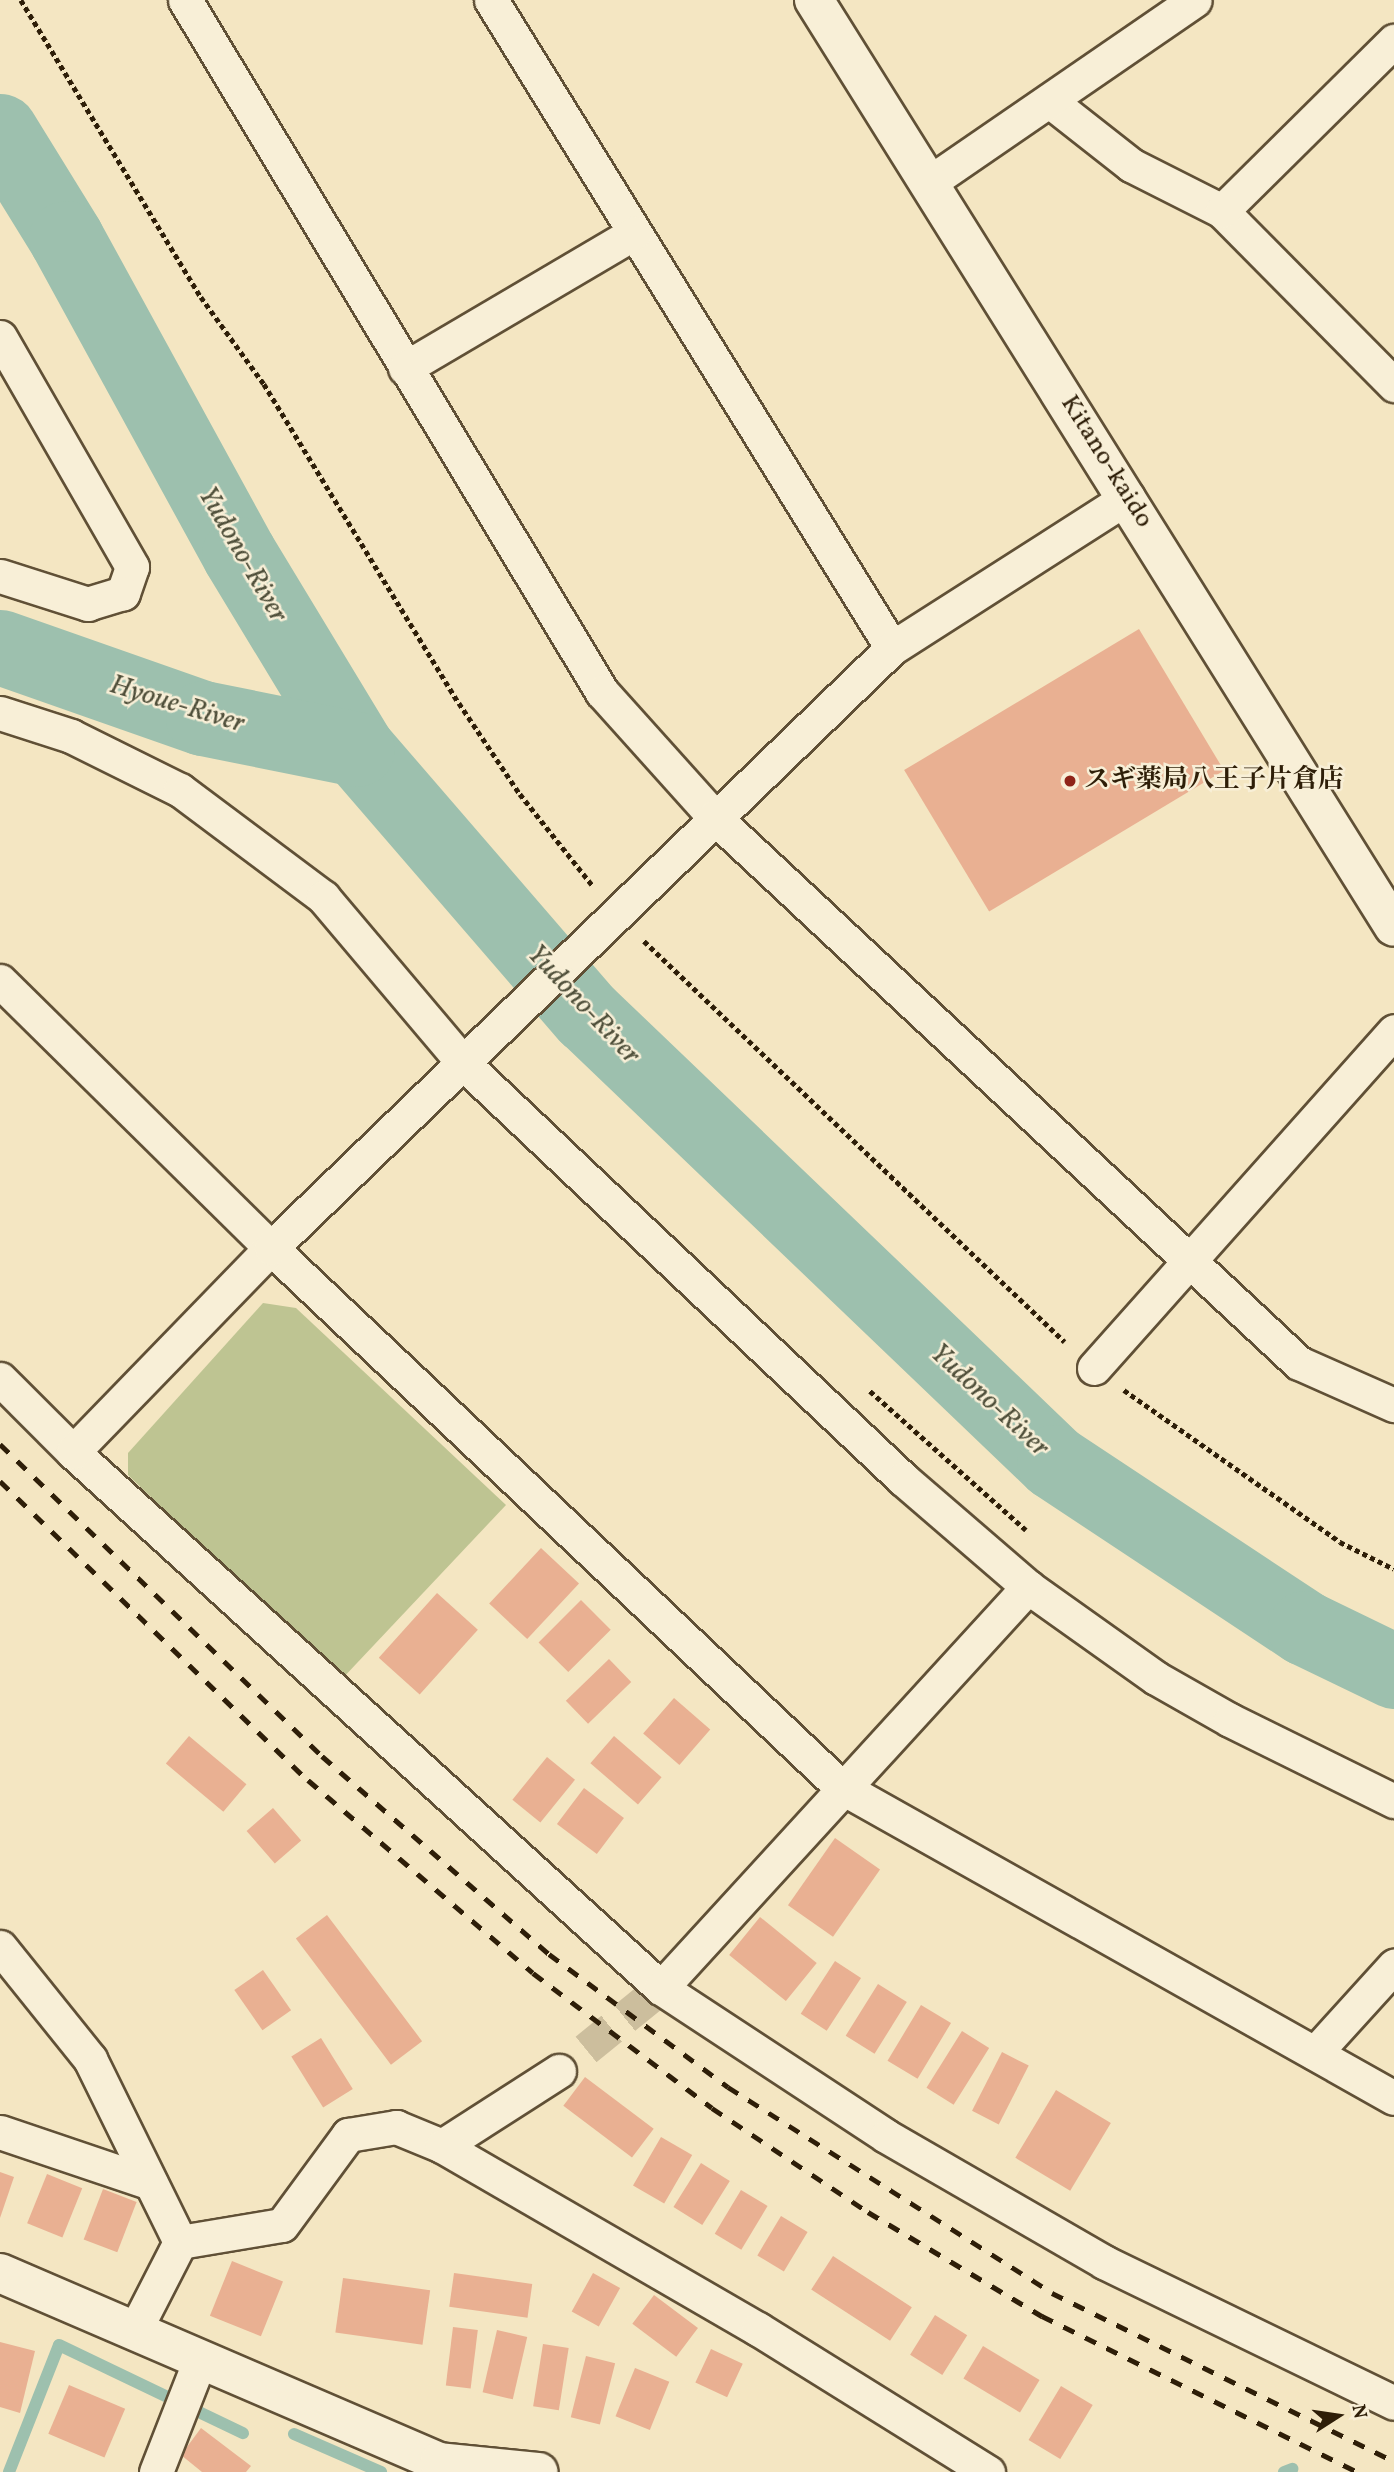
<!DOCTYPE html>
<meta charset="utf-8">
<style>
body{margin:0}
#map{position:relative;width:1394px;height:2472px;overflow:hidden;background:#f4e6c2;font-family:Vollkorn,"Noto Serif JP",serif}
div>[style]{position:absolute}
.green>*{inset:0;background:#bec492}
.stream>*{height:12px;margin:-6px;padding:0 6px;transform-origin:6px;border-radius:6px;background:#9dc0ae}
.river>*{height:75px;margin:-37.5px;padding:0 37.5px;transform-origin:37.5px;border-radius:37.5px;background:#9dc0ae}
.building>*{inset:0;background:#e9b092;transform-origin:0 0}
.street-tunnel>*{height:33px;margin-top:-16.5px;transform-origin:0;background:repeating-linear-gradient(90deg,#ccbe9d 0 33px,transparent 0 50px)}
.path>*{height:4.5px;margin-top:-2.25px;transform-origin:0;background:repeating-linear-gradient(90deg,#2e1e08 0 5px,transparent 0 8.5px)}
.roads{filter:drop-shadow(2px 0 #605036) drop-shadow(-2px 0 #605036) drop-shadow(0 2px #605036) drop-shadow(0 -2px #605036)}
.street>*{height:33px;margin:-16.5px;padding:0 16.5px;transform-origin:16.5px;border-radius:16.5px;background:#f8efd7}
.secondary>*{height:38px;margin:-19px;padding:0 19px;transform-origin:19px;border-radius:19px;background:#f8efd7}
.rail>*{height:5px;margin-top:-2.5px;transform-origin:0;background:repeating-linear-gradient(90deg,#2e1e08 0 12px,transparent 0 24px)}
.dots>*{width:19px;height:19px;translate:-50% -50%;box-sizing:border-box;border:4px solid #f8efd7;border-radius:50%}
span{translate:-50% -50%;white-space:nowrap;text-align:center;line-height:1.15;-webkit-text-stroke:5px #f8efd7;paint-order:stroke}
.street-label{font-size:26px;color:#2e1e08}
.poi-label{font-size:26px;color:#2e1e08;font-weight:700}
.left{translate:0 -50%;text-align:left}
.water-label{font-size:28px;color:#4f4f3a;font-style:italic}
.north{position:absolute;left:1303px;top:2381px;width:70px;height:70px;-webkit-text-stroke:5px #f8efd7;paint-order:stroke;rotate:78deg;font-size:19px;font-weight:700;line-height:28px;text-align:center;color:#2e1e08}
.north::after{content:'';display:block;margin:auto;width:24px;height:32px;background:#2e1e08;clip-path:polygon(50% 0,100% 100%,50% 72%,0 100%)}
</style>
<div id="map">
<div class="green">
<i style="clip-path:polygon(263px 1303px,296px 1308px,506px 1505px,341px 1680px,128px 1475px,128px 1453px)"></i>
</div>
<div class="stream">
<i style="left:294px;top:2434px;width:95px;rotate:23.6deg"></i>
<i style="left:9px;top:2472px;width:136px;rotate:-68.5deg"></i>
<i style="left:59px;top:2345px;width:204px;rotate:25.6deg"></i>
<i style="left:1284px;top:2472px;width:9px;rotate:-21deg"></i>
</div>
<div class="river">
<i style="left:0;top:131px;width:126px;rotate:58.3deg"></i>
<i style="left:66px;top:238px;width:360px;rotate:61.3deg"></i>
<i style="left:239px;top:554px;width:228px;rotate:58.8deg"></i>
<i style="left:357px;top:749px;width:352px;rotate:49.2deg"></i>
<i style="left:587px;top:1015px;width:646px;rotate:43.75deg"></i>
<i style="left:1054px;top:1462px;width:301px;rotate:33.5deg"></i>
<i style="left:1305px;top:1628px;width:99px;rotate:25.8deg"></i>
<i style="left:0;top:647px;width:215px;rotate:19.3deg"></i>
<i style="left:203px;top:718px;width:157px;rotate:11.4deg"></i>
</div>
<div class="building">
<i style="left:1139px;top:629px;width:165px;height:274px;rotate:59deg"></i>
<i style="left:541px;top:1548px;width:52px;height:76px;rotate:43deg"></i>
<i style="left:437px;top:1593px;width:55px;height:87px;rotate:42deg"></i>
<i style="left:581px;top:1600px;width:42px;height:60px;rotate:45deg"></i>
<i style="left:609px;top:1659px;width:32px;height:60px;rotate:46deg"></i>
<i style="left:674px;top:1698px;width:48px;height:47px;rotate:41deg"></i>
<i style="left:189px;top:1736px;width:75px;height:36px;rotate:40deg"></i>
<i style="left:614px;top:1736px;width:63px;height:36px;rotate:41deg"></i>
<i style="left:547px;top:1757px;width:36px;height:55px;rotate:39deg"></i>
<i style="left:584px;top:1788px;width:50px;height:45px;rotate:37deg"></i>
<i style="left:273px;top:1808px;width:43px;height:35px;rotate:49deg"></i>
<i style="left:835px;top:1838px;width:55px;height:82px;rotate:35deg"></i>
<i style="left:327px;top:1915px;width:158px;height:39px;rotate:53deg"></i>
<i style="left:760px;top:1917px;width:73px;height:49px;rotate:39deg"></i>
<i style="left:835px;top:1961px;width:31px;height:63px;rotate:33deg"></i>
<i style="left:263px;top:1970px;width:49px;height:35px;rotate:55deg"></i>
<i style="left:878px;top:1984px;width:34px;height:61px;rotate:32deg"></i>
<i style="left:921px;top:2005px;width:35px;height:65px;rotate:31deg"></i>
<i style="left:962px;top:2031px;width:32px;height:67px;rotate:32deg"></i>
<i style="left:321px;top:2038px;width:60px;height:35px;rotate:58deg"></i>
<i style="left:1002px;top:2052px;width:30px;height:66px;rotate:27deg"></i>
<i style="left:585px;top:2077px;width:86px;height:36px;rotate:37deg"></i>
<i style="left:1056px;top:2090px;width:64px;height:79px;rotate:31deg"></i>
<i style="left:661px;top:2137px;width:36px;height:56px;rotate:30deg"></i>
<i style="left:701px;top:2163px;width:34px;height:52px;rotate:32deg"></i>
<i style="clip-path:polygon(0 2172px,14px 2177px,0 2218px)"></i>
<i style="left:47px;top:2174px;width:38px;height:53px;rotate:22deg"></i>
<i style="left:103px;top:2189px;width:36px;height:54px;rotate:21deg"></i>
<i style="left:741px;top:2190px;width:31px;height:51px;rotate:31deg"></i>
<i style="left:781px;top:2216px;width:31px;height:46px;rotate:31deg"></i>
<i style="left:833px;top:2256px;width:94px;height:40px;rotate:33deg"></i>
<i style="left:232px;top:2261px;width:55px;height:59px;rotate:22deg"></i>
<i style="left:454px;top:2273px;width:79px;height:34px;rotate:8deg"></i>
<i style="left:593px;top:2273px;width:31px;height:44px;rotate:29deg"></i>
<i style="left:343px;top:2278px;width:88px;height:55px;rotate:8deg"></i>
<i style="left:654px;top:2295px;width:55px;height:36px;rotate:37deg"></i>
<i style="left:935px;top:2315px;width:38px;height:47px;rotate:32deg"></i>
<i style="left:453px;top:2327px;width:25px;height:59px;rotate:7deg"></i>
<i style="left:497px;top:2330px;width:31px;height:64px;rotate:13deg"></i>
<i style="clip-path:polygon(0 2342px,35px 2351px,20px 2413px,0 2407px)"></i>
<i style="left:543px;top:2344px;width:26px;height:63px;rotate:9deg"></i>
<i style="left:983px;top:2346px;width:66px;height:38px;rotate:31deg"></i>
<i style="left:711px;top:2349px;width:35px;height:37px;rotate:25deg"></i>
<i style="left:586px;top:2356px;width:30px;height:63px;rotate:14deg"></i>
<i style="left:635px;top:2368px;width:37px;height:52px;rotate:22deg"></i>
<i style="left:69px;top:2385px;width:61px;height:53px;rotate:23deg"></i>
<i style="left:1061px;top:2386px;width:37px;height:63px;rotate:31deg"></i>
<i style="clip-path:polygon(201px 2428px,251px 2466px,246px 2472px,202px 2472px,181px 2455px)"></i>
</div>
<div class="street-tunnel">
<i style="left:586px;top:2049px;width:97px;rotate:-39.1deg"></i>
</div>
<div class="path">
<i style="left:21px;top:0;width:347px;rotate:58.8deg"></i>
<i style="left:201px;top:297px;width:107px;rotate:54.1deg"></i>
<i style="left:264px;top:384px;width:374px;rotate:58.6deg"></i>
<i style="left:459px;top:703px;width:110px;rotate:56.2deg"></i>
<i style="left:520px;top:794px;width:116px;rotate:51.6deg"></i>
<i style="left:644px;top:941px;width:581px;rotate:43.61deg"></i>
<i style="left:1124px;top:1390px;width:264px;rotate:35.1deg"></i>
<i style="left:1340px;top:1542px;width:60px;rotate:26.6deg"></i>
<i style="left:870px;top:1391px;width:209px;rotate:41.7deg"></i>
</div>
<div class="roads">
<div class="street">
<i style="left:185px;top:0;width:808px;rotate:58.93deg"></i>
<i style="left:602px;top:692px;width:168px;rotate:48.1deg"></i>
<i style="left:714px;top:817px;width:800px;rotate:43.03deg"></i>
<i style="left:1299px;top:1363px;width:104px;rotate:23.9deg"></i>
<i style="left:491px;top:0;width:762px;rotate:58.25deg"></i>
<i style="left:1051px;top:102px;width:102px;rotate:38.2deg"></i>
<i style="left:1131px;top:165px;width:102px;rotate:26.8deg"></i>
<i style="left:1222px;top:211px;width:245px;rotate:45.3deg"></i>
<i style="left:930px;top:182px;width:321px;rotate:-34.5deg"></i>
<i style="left:1222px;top:211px;width:242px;rotate:-44.7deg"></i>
<i style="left:0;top:337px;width:265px;rotate:60.1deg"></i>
<i style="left:132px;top:567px;width:28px;rotate:109deg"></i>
<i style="left:123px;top:593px;width:37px;rotate:163deg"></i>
<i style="left:88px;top:604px;width:92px;rotate:-162.3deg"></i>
<i style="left:405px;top:368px;width:266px;rotate:-30.5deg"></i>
<i style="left:0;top:713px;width:75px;rotate:17.9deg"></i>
<i style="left:71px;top:736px;width:122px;rotate:26.4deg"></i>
<i style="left:180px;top:790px;width:179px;rotate:36.8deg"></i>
<i style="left:323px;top:897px;width:219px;rotate:49.8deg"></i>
<i style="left:464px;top:1064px;width:604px;rotate:43.39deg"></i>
<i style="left:903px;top:1479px;width:165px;rotate:40.8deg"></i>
<i style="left:1028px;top:1587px;width:157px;rotate:35.4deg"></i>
<i style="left:1156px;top:1678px;width:85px;rotate:29.6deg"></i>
<i style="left:1230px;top:1720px;width:183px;rotate:26.3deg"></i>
<i style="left:0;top:981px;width:380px;rotate:44.6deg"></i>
<i style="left:271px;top:1248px;width:784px;rotate:43.4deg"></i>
<i style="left:841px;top:1787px;width:634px;rotate:29.35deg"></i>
<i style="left:1094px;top:1368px;width:451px;rotate:-48.3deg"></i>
<i style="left:0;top:1379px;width:103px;rotate:45deg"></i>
<i style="left:73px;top:1452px;width:796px;rotate:42.35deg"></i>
<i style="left:661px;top:1988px;width:269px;rotate:33.3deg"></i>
<i style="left:886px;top:2136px;width:252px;rotate:30deg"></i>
<i style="left:1104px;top:2262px;width:322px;rotate:25.9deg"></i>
<i style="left:73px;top:1452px;width:284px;rotate:-45.9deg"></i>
<i style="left:271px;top:1248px;width:864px;rotate:-44.01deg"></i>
<i style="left:892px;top:648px;width:280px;rotate:-32.6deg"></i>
<i style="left:0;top:1947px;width:144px;rotate:51.2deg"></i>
<i style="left:90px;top:2059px;width:204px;rotate:63.8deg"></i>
<i style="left:661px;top:1988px;width:544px;rotate:-47.53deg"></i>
<i style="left:1315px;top:2053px;width:118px;rotate:-47.8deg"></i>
<i style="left:0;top:2132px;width:159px;rotate:18.7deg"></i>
<i style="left:442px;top:2146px;width:139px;rotate:-32.7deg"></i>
<i style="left:180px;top:2242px;width:103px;rotate:-9.5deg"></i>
<i style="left:282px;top:2225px;width:112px;rotate:-53.7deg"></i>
<i style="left:348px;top:2135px;width:49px;rotate:-9.5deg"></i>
<i style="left:396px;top:2127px;width:50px;rotate:22.4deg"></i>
<i style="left:442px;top:2146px;width:365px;rotate:30.1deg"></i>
<i style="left:758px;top:2329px;width:271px;rotate:31.9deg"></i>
<i style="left:136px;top:2328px;width:97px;rotate:-62.9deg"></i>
<i style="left:156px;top:2472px;width:123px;rotate:-68.6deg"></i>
</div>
<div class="secondary">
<i style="left:814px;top:0;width:1093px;rotate:57.97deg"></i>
<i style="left:0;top:2273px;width:478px;rotate:23.3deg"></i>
<i style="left:439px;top:2462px;width:100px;rotate:5.7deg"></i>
</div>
</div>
<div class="rail">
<i style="left:0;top:1444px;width:448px;rotate:44.1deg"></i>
<i style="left:322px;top:1756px;width:301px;rotate:41.1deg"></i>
<i style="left:549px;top:1954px;width:223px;rotate:36.6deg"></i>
<i style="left:728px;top:2087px;width:384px;rotate:32.4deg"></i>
<i style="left:1052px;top:2293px;width:381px;rotate:26.2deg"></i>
<i style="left:0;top:1481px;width:429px;rotate:44.2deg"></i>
<i style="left:308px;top:1780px;width:296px;rotate:40.6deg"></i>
<i style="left:533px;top:1973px;width:224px;rotate:37deg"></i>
<i style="left:712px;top:2108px;width:187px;rotate:33.7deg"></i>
<i style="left:868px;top:2212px;width:203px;rotate:30.9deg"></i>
<i style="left:1042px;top:2316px;width:352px;rotate:26.3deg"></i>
</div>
<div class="dots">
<i style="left:1070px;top:781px;background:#8f2418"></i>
</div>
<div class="street-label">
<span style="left:1106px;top:462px;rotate:58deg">Kitano-kaido</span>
</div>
<div class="poi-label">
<span class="left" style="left:1084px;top:781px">スギ薬局八王子片倉店</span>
</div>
<div class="water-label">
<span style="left:242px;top:555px;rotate:60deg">Yudono-River</span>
<span style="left:177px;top:705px;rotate:17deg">Hyoue-River</span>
<span style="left:583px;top:1005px;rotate:47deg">Yudono-River</span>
<span style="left:989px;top:1401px;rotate:43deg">Yudono-River</span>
</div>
<div class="north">N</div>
</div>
